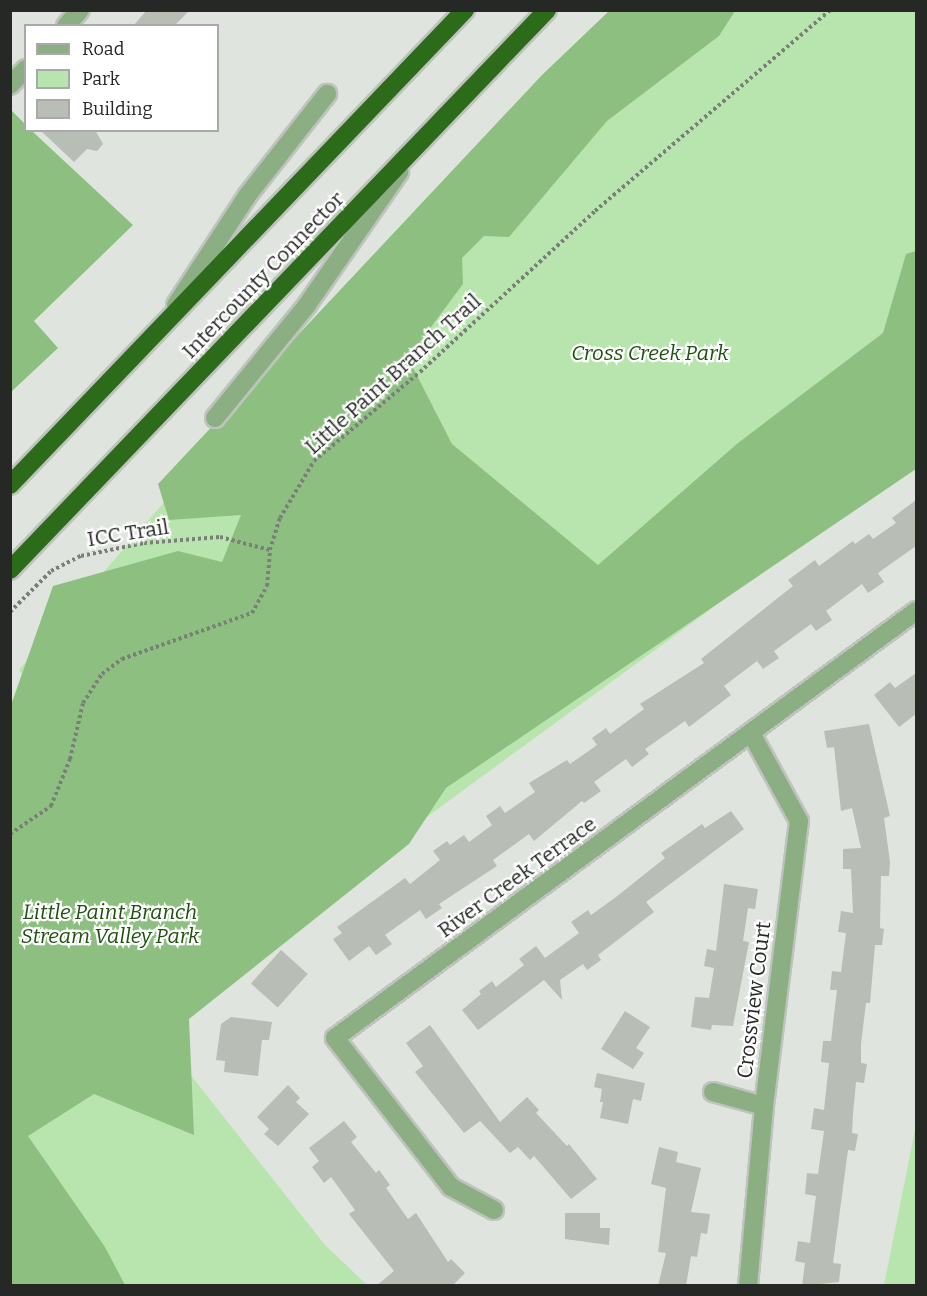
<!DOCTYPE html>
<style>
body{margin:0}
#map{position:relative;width:927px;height:1296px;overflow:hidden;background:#dfe5de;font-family:Bitter,serif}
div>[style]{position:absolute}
.green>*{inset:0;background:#b8e4ad}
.forest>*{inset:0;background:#8dc080}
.building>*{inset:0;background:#b8bdb6;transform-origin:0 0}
.path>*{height:4px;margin-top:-2px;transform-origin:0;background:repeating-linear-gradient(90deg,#7a7f7a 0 3px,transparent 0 6px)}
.roads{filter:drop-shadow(2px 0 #bec3bd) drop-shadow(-2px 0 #bec3bd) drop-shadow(0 2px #bec3bd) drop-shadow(0 -2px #bec3bd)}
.minor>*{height:18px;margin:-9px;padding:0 9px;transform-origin:9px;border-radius:9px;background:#8baf82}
.highway>*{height:18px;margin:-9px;padding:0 9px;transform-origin:9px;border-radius:9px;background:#2c6b19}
span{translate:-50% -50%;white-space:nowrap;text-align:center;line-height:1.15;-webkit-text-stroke:4.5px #fff;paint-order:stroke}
.street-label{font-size:21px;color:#252825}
.park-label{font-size:21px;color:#215112;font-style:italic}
.frame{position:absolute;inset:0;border:12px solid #252825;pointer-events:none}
.legend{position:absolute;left:24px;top:24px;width:195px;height:108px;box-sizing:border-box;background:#fff;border:2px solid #a8a9a8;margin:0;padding:8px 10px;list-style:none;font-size:18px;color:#252825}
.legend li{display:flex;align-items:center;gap:12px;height:30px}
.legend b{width:30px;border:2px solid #a8a9a8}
</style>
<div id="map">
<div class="green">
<i style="clip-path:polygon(723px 11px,916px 11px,916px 459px,148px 1021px,325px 1245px,367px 1285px,11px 1286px,60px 717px,19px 670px,293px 353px)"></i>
<i style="clip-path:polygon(916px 1125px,916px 1285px,884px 1285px)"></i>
</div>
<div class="forest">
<i style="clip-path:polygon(609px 11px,735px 11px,719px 36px,607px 121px,509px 237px,484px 236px,462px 258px,463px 284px,408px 358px,452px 444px,598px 565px,738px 443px,883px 333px,906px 254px,916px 251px,916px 469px,446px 788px,409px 844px,189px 1019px,194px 1135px,94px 1094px,28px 1136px,105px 1247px,125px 1285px,11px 1286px,11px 705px,53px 586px,178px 551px,222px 562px,241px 515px,169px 520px,158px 484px,542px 75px)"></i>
<i style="clip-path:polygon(11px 110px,25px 124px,26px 130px,32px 131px,133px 225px,34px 321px,58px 348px,11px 392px)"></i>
</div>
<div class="building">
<i style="clip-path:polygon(147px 10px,190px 10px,174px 26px,133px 26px)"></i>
<i style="clip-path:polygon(40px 130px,95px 130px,103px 144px,97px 151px,87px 149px,74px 162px)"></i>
<i style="clip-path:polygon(916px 500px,916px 546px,878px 573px,884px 582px,868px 593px,862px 584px,826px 611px,832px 620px,816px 631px,811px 624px,774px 651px,779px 658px,763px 669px,757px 661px,724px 686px,731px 695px,689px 727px,685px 721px,645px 749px,649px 754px,632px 767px,626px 759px,594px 782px,601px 791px,584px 803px,582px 801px,534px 841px,529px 834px,493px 860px,497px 866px,439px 904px,442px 908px,426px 919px,420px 910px,385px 935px,392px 944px,376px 955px,369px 946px,349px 961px,333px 939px,342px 933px,337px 927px,405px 878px,410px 884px,440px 860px,433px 851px,447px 841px,450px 845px,464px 835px,469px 842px,492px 825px,486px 816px,500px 806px,505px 813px,535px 792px,529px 783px,567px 760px,570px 764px,597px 745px,592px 738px,606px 728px,610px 734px,644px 709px,640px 704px,704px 663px,701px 659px,793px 586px,788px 580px,815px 560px,819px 566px,853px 541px,855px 544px,869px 534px,873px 539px,896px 523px,892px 518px)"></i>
<i style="clip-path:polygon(916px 673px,916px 714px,899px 727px,874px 695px,890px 682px,895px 688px)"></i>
<i style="clip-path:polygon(869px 724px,890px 816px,884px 818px,890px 862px,889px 876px,881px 876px,880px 928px,884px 929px,882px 945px,875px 945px,870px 1003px,866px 1003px,861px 1044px,861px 1063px,867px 1064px,864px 1083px,856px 1082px,853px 1114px,852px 1133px,858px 1134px,855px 1151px,848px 1150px,833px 1263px,841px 1264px,839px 1282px,802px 1286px,805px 1263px,795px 1261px,798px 1241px,810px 1243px,816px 1196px,805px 1194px,807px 1173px,818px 1174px,824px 1131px,811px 1129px,814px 1108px,824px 1110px,829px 1063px,821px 1062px,823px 1041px,831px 1041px,837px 990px,830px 990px,832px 971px,841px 972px,846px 933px,838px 932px,841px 911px,853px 913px,851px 869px,843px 869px,843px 849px,861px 848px,852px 808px,841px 811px,834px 747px,827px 748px,824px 731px)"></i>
<i style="clip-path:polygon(731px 811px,744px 829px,646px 902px,654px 912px,598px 955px,601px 960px,587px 970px,583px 964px,560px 980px,562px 1000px,544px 980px,478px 1030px,462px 1010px,481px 994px,479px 991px,492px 981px,496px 987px,524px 965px,519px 959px,536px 946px,545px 958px,579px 933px,571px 922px,588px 910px,591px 915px,616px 897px,665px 858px,661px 853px,702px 824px,705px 828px)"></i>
<i style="clip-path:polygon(724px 884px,758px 889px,755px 909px,748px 908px,743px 941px,749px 942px,733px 1026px,712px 1025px,711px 1030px,691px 1027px,695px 997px,709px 998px,714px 968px,704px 966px,707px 949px,716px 951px)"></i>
<i style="left:281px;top:950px;width:36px;height:45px;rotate:42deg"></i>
<i style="clip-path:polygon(625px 1011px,650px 1027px,636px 1048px,644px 1053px,633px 1069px,601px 1049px)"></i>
<i style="clip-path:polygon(231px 1017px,272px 1022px,269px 1040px,262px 1040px,258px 1076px,224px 1072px,225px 1061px,216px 1060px,221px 1024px)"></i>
<i style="clip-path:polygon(430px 1025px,500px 1122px,527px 1097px,539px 1110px,536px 1113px,567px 1146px,569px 1144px,597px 1179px,571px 1199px,534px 1156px,530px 1160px,518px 1147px,510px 1153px,480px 1121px,464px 1133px,415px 1072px,423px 1066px,406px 1043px)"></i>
<i style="clip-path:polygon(597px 1073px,645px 1083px,641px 1101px,633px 1099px,628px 1124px,600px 1118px,603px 1102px,600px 1102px,602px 1089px,594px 1087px)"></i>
<i style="clip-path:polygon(288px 1085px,300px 1098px,296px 1102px,309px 1114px,278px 1146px,264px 1134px,269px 1129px,257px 1117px)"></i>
<i style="clip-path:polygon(344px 1121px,357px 1137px,351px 1142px,376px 1173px,379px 1170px,390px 1185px,386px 1188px,408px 1219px,416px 1213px,448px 1262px,451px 1259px,465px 1273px,452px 1286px,376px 1286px,394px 1271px,349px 1214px,355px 1210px,331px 1177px,324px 1183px,312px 1167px,319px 1161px,309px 1148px)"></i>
<i style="clip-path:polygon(659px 1147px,678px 1152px,676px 1162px,701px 1168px,691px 1212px,710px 1214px,707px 1234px,701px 1233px,697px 1257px,691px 1256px,686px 1286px,658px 1286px,666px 1253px,658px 1252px,666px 1188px,651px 1184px)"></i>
<i style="clip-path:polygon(565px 1213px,600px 1213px,600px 1228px,610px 1228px,609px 1245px,565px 1239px)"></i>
</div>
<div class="path">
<i style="left:10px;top:612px;width:58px;rotate:-45deg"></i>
<i style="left:51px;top:571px;width:34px;rotate:-27deg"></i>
<i style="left:81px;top:556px;width:64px;rotate:-11.7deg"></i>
<i style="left:144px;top:543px;width:76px;rotate:-4.5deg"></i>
<i style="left:220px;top:537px;width:52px;rotate:14.6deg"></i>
<i style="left:10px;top:834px;width:50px;rotate:-34.3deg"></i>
<i style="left:51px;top:806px;width:51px;rotate:-68deg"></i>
<i style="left:70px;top:759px;width:57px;rotate:-76.9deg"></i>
<i style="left:83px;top:703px;width:35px;rotate:-57deg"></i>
<i style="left:102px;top:674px;width:25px;rotate:-37deg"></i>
<i style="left:122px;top:659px;width:138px;rotate:-19.5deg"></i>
<i style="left:252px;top:613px;width:31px;rotate:-61deg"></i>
<i style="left:267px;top:586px;width:36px;rotate:-85deg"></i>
<i style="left:270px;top:550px;width:34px;rotate:-73deg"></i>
<i style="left:280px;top:518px;width:66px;rotate:-59.2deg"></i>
<i style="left:314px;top:461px;width:138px;rotate:-40deg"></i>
<i style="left:420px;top:372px;width:238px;rotate:-42.6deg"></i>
<i style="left:595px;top:211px;width:309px;rotate:-40.5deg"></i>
</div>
<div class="roads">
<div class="minor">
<i style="left:66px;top:26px;width:21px;rotate:-49deg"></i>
<i style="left:10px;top:85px;width:23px;rotate:-45deg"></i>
<i style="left:176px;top:305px;width:130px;rotate:-56.9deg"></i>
<i style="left:247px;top:196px;width:130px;rotate:-51.9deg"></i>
<i style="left:215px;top:418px;width:146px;rotate:-50.8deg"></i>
<i style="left:307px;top:305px;width:162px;rotate:-55.3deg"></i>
<i style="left:713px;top:1092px;width:53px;rotate:15.4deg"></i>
<i style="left:494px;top:1210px;width:49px;rotate:-151.9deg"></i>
<i style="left:451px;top:1187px;width:189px;rotate:-127.9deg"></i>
<i style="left:335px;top:1038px;width:721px;rotate:-36.31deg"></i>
<i style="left:748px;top:1286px;width:181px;rotate:-84.9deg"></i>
<i style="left:764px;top:1106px;width:287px;rotate:-83deg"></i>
<i style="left:799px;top:821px;width:100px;rotate:-118.6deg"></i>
</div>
<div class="highway">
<i style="left:10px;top:485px;width:658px;rotate:-46.23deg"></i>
<i style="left:10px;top:570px;width:776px;rotate:-46.2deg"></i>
</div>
</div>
<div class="street-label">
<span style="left:263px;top:275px;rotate:-46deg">Intercounty Connector</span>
<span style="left:393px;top:374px;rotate:-42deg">Little Paint Branch Trail</span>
<span style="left:128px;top:533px;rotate:-9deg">ICC Trail</span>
<span style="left:517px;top:877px;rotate:-36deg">River Creek Terrace</span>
<span style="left:754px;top:1000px;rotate:-83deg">Crossview Court</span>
</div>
<div class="park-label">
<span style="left:650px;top:353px">Cross Creek Park</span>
<span style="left:110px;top:924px">Little Paint Branch<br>Stream Valley Park</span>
</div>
<div class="frame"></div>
<ul class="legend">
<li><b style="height:8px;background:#8baf82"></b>Road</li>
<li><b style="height:16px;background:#b8e4ad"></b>Park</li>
<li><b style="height:16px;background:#b8bdb6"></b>Building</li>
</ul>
</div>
